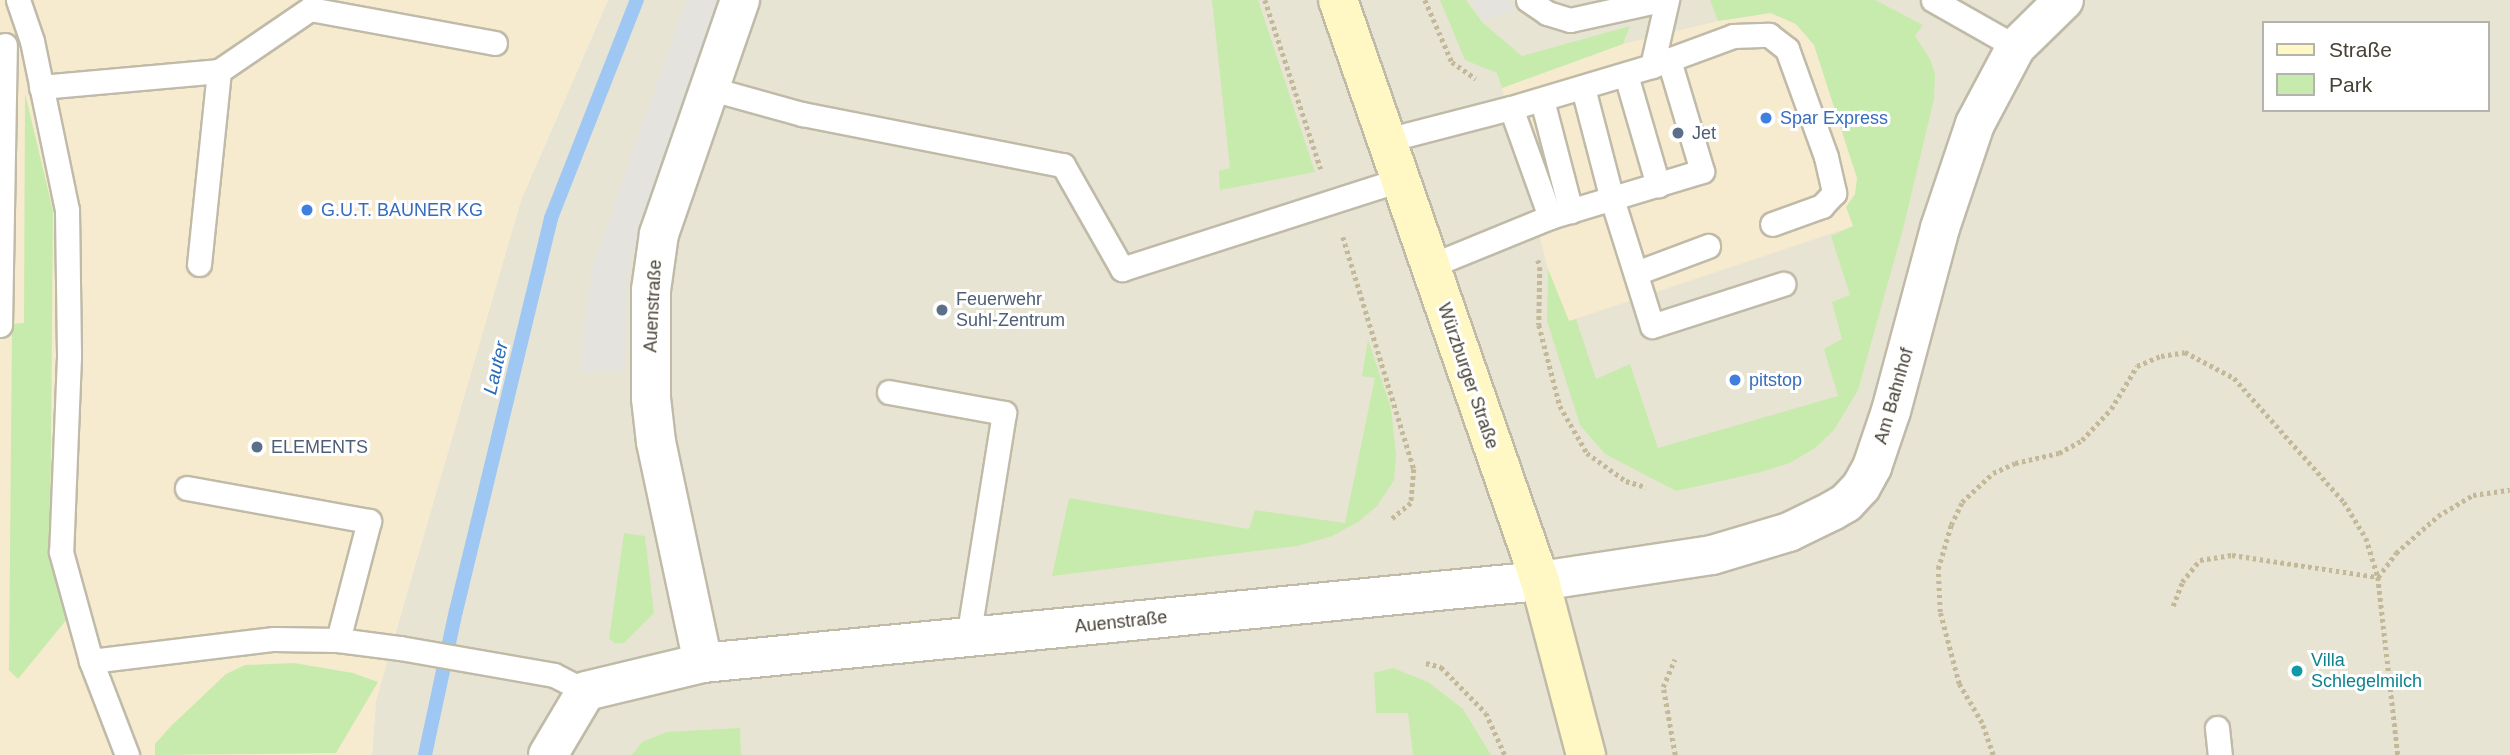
<!DOCTYPE html>
<meta charset="utf-8">
<style>
body{margin:0}
#map{position:relative;width:2510px;height:755px;overflow:hidden;background:#f4f1e6;font-family:Arial,sans-serif}
div>[style]{position:absolute}
.residential>*{inset:0;background:#e8e4d3}
.commercial>*{inset:0;background:#f7ebcf}
.green>*{inset:0;background:#c7ebac}
.parking>*{inset:0;background:#e5e3de}
.stream>*{height:14px;margin:-7px;padding:0 7px;transform-origin:7px;border-radius:7px;background:#9ec7f4}
.path>*{height:4.5px;margin-top:-2.25px;transform-origin:0;background:repeating-linear-gradient(90deg,#c3b898 0 3.5px,transparent 0 7px)}
.roads{filter:drop-shadow(2px 0 #c0baa8) drop-shadow(-2px 0 #c0baa8) drop-shadow(0 2px #c0baa8) drop-shadow(0 -2px #c0baa8)}
.lane>*{height:23px;margin:-11.5px;padding:0 11.5px;transform-origin:11.5px;border-radius:11.5px;background:#fff}
.street>*{height:38px;margin:-19px;padding:0 19px;transform-origin:19px;border-radius:19px;background:#fff}
.secondary>*{height:38px;margin:-19px;padding:0 19px;transform-origin:19px;border-radius:19px;background:#fff8c5}
.dots>*{width:19px;height:19px;translate:-50% -50%;box-sizing:border-box;border:4px solid #fff;border-radius:50%}
span{translate:-50% -50%;white-space:nowrap;text-align:center;line-height:1.15;-webkit-text-stroke:6px #fff;paint-order:stroke}
.shop-label{font-size:18px;color:#366cbe}
.left{translate:0 -50%;text-align:left}
.service-label{font-size:18px;color:#4e5e75}
.street-label{font-size:18px;color:#474235}
.culture-label{font-size:18px;color:#0d838f}
.water-label{font-size:19px;color:#276bb9;font-style:italic}
.legend{position:absolute;left:2262px;top:21px;width:228px;height:91px;box-sizing:border-box;background:#fff;border:2px solid #b5b3ae;margin:0;padding:9px 12px;list-style:none;font-size:21px;color:#474235}
.legend li{display:flex;align-items:center;gap:14px;height:35px}
.legend b{width:35px;border:2px solid #b5b3ae}
</style>
<div id="map">
<div class="residential">
<i style="clip-path:polygon(evenodd,608px 0,2510px 0,2510px 755px,372px 755px,376px 700px,521px 200px,608px 0,2263px 23px,2487px 23px,2487px 110px,2263px 110px,2263px 23px)"></i>
</div>
<div class="commercial">
<i style="clip-path:polygon(0 0,608px 0,521px 200px,376px 700px,372px 755px,0 755px)"></i>
<i style="clip-path:polygon(1770px 13px,1796px 24px,1814px 45px,1857px 178px,1854px 226px,1569px 321px,1548px 269px,1502px 88px,1623px 44px,1718px 21px)"></i>
</div>
<div class="green">
<i style="clip-path:polygon(1212px 0,1258px 0,1315px 172px,1220px 190px,1219px 171px,1230px 168px)"></i>
<i style="clip-path:polygon(1440px 0,1466px 0,1483px 23px,1522px 56px,1630px 26px,1623px 44px,1502px 88px,1497px 73px,1465px 60px)"></i>
<i style="clip-path:polygon(1710px 0,1875px 0,1923px 25px,1915px 36px,1930px 59px,1935px 74px,1934px 99px,1903px 229px,1858px 390px,1834px 430px,1815px 448px,1790px 463px,1761px 472px,1676px 491px,1605px 454px,1580px 425px,1547px 321px,1548px 269px,1569px 321px,1576px 319px,1596px 379px,1630px 364px,1658px 448px,1838px 396px,1824px 349px,1842px 339px,1832px 302px,1850px 295px,1831px 236px,1853px 226px,1846px 207px,1855px 194px,1857px 178px,1814px 45px,1796px 24px,1771px 13px,1718px 21px)"></i>
<i style="clip-path:polygon(25px 93px,53px 211px,50px 558px,67px 619px,18px 679px,9px 670px,12px 324px,24px 323px)"></i>
<i style="clip-path:polygon(1368px 340px,1391px 408px,1396px 455px,1394px 480px,1377px 506px,1358px 522px,1332px 536px,1297px 546px,1052px 576px,1069px 498px,1249px 529px,1255px 510px,1345px 523px,1375px 378px,1362px 376px)"></i>
<i style="clip-path:polygon(624px 533px,645px 536px,654px 613px,624px 643px,615px 643px,609px 639px)"></i>
<i style="clip-path:polygon(294px 663px,353px 673px,378px 682px,336px 753px,155px 755px,155px 744px,171px 726px,226px 674px,245px 665px)"></i>
<i style="clip-path:polygon(1393px 668px,1428px 682px,1463px 709px,1491px 755px,1413px 755px,1408px 713px,1376px 713px,1374px 673px)"></i>
<i style="clip-path:polygon(740px 728px,741px 755px,632px 755px,642px 742px,667px 732px)"></i>
</div>
<div class="parking">
<i style="clip-path:polygon(686px 0,723px 0,665px 158px,629px 266px,624px 371px,579px 372px,592px 268px)"></i>
<i style="clip-path:polygon(1470px 0,1508px 0,1516px 10px,1484px 21px)"></i>
</div>
<div class="stream">
<i style="left:425px;top:755px;width:147px;rotate:-77.9deg"></i>
<i style="left:456px;top:611px;width:404px;rotate:-76.4deg"></i>
<i style="left:551px;top:218px;width:234px;rotate:-68.5deg"></i>
</div>
<div class="path">
<i style="left:1265px;top:0;width:178px;rotate:71.7deg"></i>
<i style="left:1425px;top:0;width:68px;rotate:66.5deg"></i>
<i style="left:1452px;top:62px;width:29px;rotate:35deg"></i>
<i style="left:1343px;top:237px;width:243px;rotate:73deg"></i>
<i style="left:1414px;top:469px;width:34px;rotate:95deg"></i>
<i style="left:1411px;top:503px;width:25px;rotate:140deg"></i>
<i style="left:1538px;top:260px;width:7px;rotate:74deg"></i>
<i style="left:1540px;top:267px;width:58px;rotate:91deg"></i>
<i style="left:1539px;top:325px;width:84px;rotate:75.5deg"></i>
<i style="left:1560px;top:406px;width:54px;rotate:60.1deg"></i>
<i style="left:1587px;top:453px;width:48px;rotate:35.7deg"></i>
<i style="left:1626px;top:481px;width:21px;rotate:17deg"></i>
<i style="left:2173px;top:606px;width:26px;rotate:-69deg"></i>
<i style="left:2182px;top:582px;width:28px;rotate:-51deg"></i>
<i style="left:2200px;top:560px;width:32px;rotate:-9deg"></i>
<i style="left:2232px;top:555px;width:148px;rotate:8.6deg"></i>
<i style="left:2378px;top:577px;width:30px;rotate:-53deg"></i>
<i style="left:2396px;top:553px;width:56px;rotate:-41.4deg"></i>
<i style="left:2438px;top:516px;width:41px;rotate:-31deg"></i>
<i style="left:2473px;top:495px;width:37px;rotate:-8deg"></i>
<i style="left:1426px;top:663px;width:16px;rotate:15deg"></i>
<i style="left:1441px;top:667px;width:64px;rotate:45.6deg"></i>
<i style="left:1486px;top:713px;width:46px;rotate:65.7deg"></i>
<i style="left:1675px;top:755px;width:69px;rotate:-100deg"></i>
<i style="left:1663px;top:687px;width:30px;rotate:-67deg"></i>
<i style="left:1993px;top:755px;width:34px;rotate:-109deg"></i>
<i style="left:1982px;top:723px;width:45px;rotate:-120.5deg"></i>
<i style="left:1959px;top:684px;width:74px;rotate:-104.8deg"></i>
<i style="left:1940px;top:612px;width:43px;rotate:-92.7deg"></i>
<i style="left:1938px;top:569px;width:46px;rotate:-73.5deg"></i>
<i style="left:1951px;top:525px;width:25px;rotate:-64deg"></i>
<i style="left:1962px;top:502px;width:42px;rotate:-43.1deg"></i>
<i style="left:1993px;top:473px;width:24px;rotate:-24deg"></i>
<i style="left:2015px;top:463px;width:45px;rotate:-12.8deg"></i>
<i style="left:2059px;top:453px;width:26px;rotate:-29deg"></i>
<i style="left:2082px;top:440px;width:42px;rotate:-46.9deg"></i>
<i style="left:2111px;top:409px;width:50px;rotate:-58.8deg"></i>
<i style="left:2137px;top:366px;width:26px;rotate:-23deg"></i>
<i style="left:2161px;top:356px;width:24px;rotate:-9deg"></i>
<i style="left:2185px;top:352px;width:55px;rotate:28deg"></i>
<i style="left:2234px;top:378px;width:166px;rotate:48.4deg"></i>
<i style="left:2344px;top:502px;width:42px;rotate:58.6deg"></i>
<i style="left:2366px;top:538px;width:41px;rotate:72.9deg"></i>
<i style="left:2378px;top:577px;width:179px;rotate:83.6deg"></i>
</div>
<div class="roads">
<div class="lane">
<i style="left:18px;top:0;width:43px;rotate:71.1deg"></i>
<i style="left:32px;top:41px;width:173px;rotate:78.3deg"></i>
<i style="left:67px;top:210px;width:147px;rotate:89.2deg"></i>
<i style="left:69px;top:357px;width:195px;rotate:92.3deg"></i>
<i style="left:61px;top:552px;width:113px;rotate:74.6deg"></i>
<i style="left:91px;top:661px;width:184px;rotate:-6.9deg"></i>
<i style="left:274px;top:639px;width:64px;rotate:0.9deg"></i>
<i style="left:338px;top:640px;width:63px;rotate:7.4deg"></i>
<i style="left:400px;top:648px;width:156px;rotate:9.9deg"></i>
<i style="left:554px;top:675px;width:36px;rotate:27deg"></i>
<i style="left:1528px;top:0;width:23px;rotate:34deg"></i>
<i style="left:1547px;top:13px;width:24px;rotate:17deg"></i>
<i style="left:1570px;top:20px;width:93px;rotate:-12.4deg"></i>
<i style="left:1933px;top:0;width:95px;rotate:29.5deg"></i>
<i style="left:1652px;top:66px;width:86px;rotate:-20.3deg"></i>
<i style="left:1733px;top:36px;width:36px;rotate:-2deg"></i>
<i style="left:1769px;top:35px;width:23px;rotate:38deg"></i>
<i style="left:1787px;top:49px;width:115px;rotate:70.1deg"></i>
<i style="left:1826px;top:157px;width:37px;rotate:77deg"></i>
<i style="left:1834px;top:193px;width:18px;rotate:133deg"></i>
<i style="left:1822px;top:206px;width:53px;rotate:160.2deg"></i>
<i style="left:219px;top:71px;width:110px;rotate:-34.3deg"></i>
<i style="left:310px;top:9px;width:188px;rotate:10.4deg"></i>
<i style="left:1626px;top:75px;width:115px;rotate:73.8deg"></i>
<i style="left:41px;top:87px;width:179px;rotate:-5.1deg"></i>
<i style="left:219px;top:71px;width:194px;rotate:95.9deg"></i>
<i style="left:708px;top:88px;width:98px;rotate:15.5deg"></i>
<i style="left:802px;top:114px;width:266px;rotate:11.1deg"></i>
<i style="left:1063px;top:165px;width:120px;rotate:60.4deg"></i>
<i style="left:1122px;top:269px;width:292px;rotate:-17.8deg"></i>
<i style="left:1583px;top:88px;width:115px;rotate:75.4deg"></i>
<i style="left:1612px;top:199px;width:133px;rotate:72.5deg"></i>
<i style="left:1652px;top:326px;width:138px;rotate:-17.8deg"></i>
<i style="left:1542px;top:100px;width:115px;rotate:75.4deg"></i>
<i style="left:1511px;top:108px;width:147px;rotate:-16.6deg"></i>
<i style="left:1652px;top:66px;width:68px;rotate:-77.2deg"></i>
<i style="left:1387px;top:140px;width:128px;rotate:-14.5deg"></i>
<i style="left:1511px;top:108px;width:116px;rotate:70.3deg"></i>
<i style="left:1550px;top:217px;width:130px;rotate:157.8deg"></i>
<i style="left:1550px;top:217px;width:159px;rotate:-16.8deg"></i>
<i style="left:1702px;top:171px;width:116px;rotate:-106.6deg"></i>
<i style="left:1636px;top:273px;width:77px;rotate:-20.6deg"></i>
<i style="left:0;top:325px;width:280px;rotate:-89deg"></i>
<i style="left:889px;top:392px;width:117px;rotate:10.3deg"></i>
<i style="left:1004px;top:413px;width:227px;rotate:99.1deg"></i>
<i style="left:187px;top:488px;width:185px;rotate:10.3deg"></i>
<i style="left:369px;top:521px;width:123px;rotate:104.6deg"></i>
<i style="left:91px;top:661px;width:101px;rotate:69deg"></i>
<i style="left:2217px;top:728px;width:27px;rotate:84deg"></i>
</div>
<div class="street">
<i style="left:703px;top:663px;width:226px;rotate:-102deg"></i>
<i style="left:656px;top:442px;width:44px;rotate:-96.5deg"></i>
<i style="left:651px;top:398px;width:108px;rotate:-90deg"></i>
<i style="left:651px;top:290px;width:57px;rotate:-81.9deg"></i>
<i style="left:659px;top:234px;width:248px;rotate:-70.9deg"></i>
<i style="left:548px;top:755px;width:74px;rotate:-59.3deg"></i>
<i style="left:586px;top:691px;width:120px;rotate:-13.5deg"></i>
<i style="left:703px;top:663px;width:841px;rotate:-5.6deg"></i>
<i style="left:1540px;top:581px;width:174px;rotate:-8.6deg"></i>
<i style="left:1712px;top:555px;width:80px;rotate:-16.6deg"></i>
<i style="left:1789px;top:532px;width:48px;rotate:-26deg"></i>
<i style="left:1832px;top:511px;width:16px;rotate:-30deg"></i>
<i style="left:1846px;top:503px;width:22px;rotate:-47deg"></i>
<i style="left:1861px;top:487px;width:23px;rotate:-61deg"></i>
<i style="left:1872px;top:467px;width:59px;rotate:-71.3deg"></i>
<i style="left:1891px;top:411px;width:189px;rotate:-75deg"></i>
<i style="left:1940px;top:228px;width:110px;rotate:-71.4deg"></i>
<i style="left:1975px;top:124px;width:87px;rotate:-62deg"></i>
<i style="left:2016px;top:47px;width:67px;rotate:-44.4deg"></i>
</div>
<div class="secondary">
<i style="left:1338px;top:0;width:615px;rotate:70.83deg"></i>
<i style="left:1540px;top:581px;width:180px;rotate:75.2deg"></i>
</div>
</div>
<div class="dots">
<i style="left:1766px;top:118px;background:#3f7fe0"></i>
<i style="left:1678px;top:133px;background:#5c6f8a"></i>
<i style="left:307px;top:210px;background:#3f7fe0"></i>
<i style="left:942px;top:310px;background:#5c6f8a"></i>
<i style="left:1735px;top:380px;background:#3f7fe0"></i>
<i style="left:257px;top:447px;background:#5c6f8a"></i>
<i style="left:2297px;top:671px;background:#0f9aa8"></i>
</div>
<div class="shop-label">
<span class="left" style="left:1780px;top:118px">Spar Express</span>
<span class="left" style="left:321px;top:210px">G.U.T. BAUNER KG</span>
<span class="left" style="left:1749px;top:380px">pitstop</span>
</div>
<div class="service-label">
<span class="left" style="left:1692px;top:133px">Jet</span>
<span class="left" style="left:956px;top:310px">Feuerwehr<br>Suhl-Zentrum</span>
<span class="left" style="left:271px;top:447px">ELEMENTS</span>
</div>
<div class="street-label">
<span style="left:653px;top:306px;rotate:-87deg">Auenstraße</span>
<span style="left:1468px;top:376px;rotate:71deg">Würzburger Straße</span>
<span style="left:1894px;top:396px;rotate:-74deg">Am Bahnhof</span>
<span style="left:1121px;top:622px;rotate:-6deg">Auenstraße</span>
</div>
<div class="culture-label">
<span class="left" style="left:2311px;top:671px">Villa<br>Schlegelmilch</span>
</div>
<div class="water-label">
<span style="left:496px;top:368px;rotate:-77deg">Lauter</span>
</div>
<ul class="legend">
<li><b style="height:9px;background:#fff8c5"></b>Straße</li>
<li><b style="height:19px;background:#c7ebac"></b>Park</li>
</ul>
</div>
